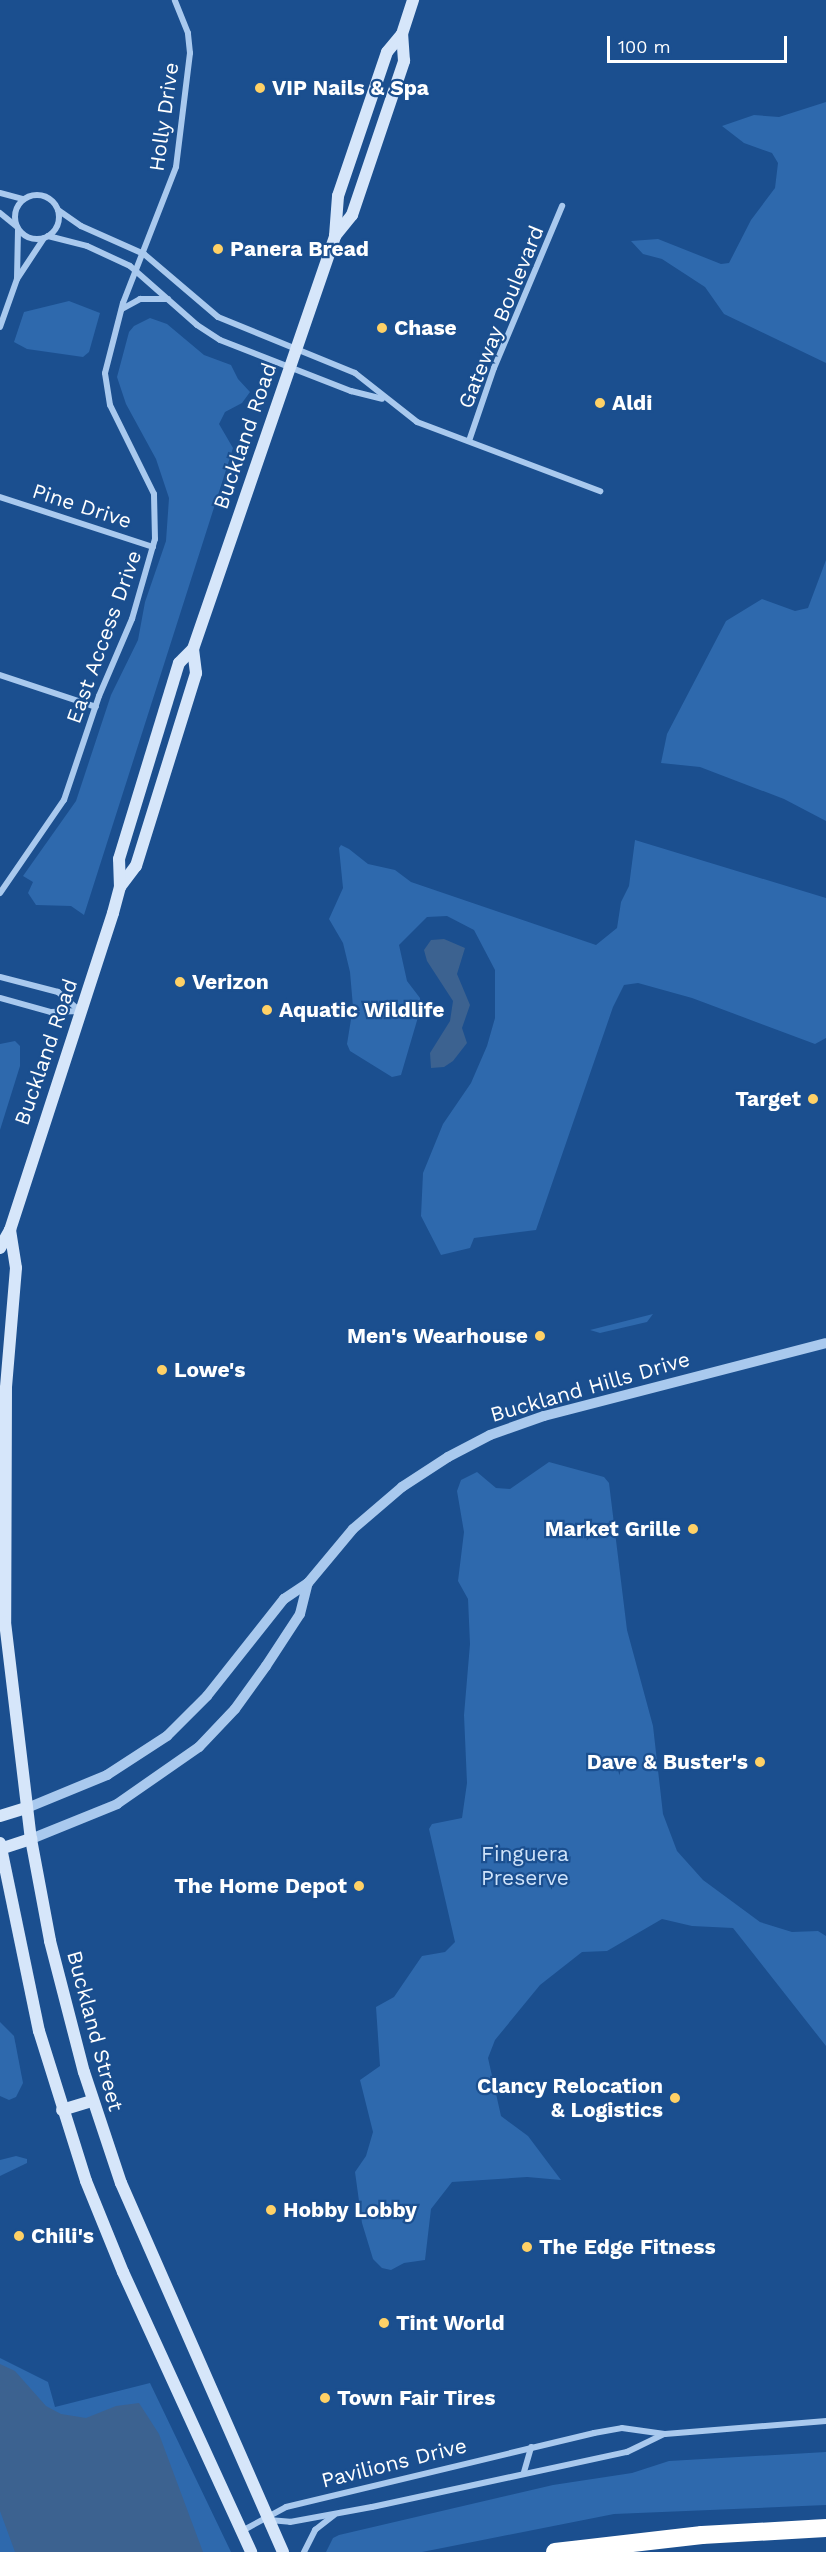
<!DOCTYPE html>
<style>
body{margin:0}
#map{position:relative;width:826px;height:2552px;overflow:hidden;background:#1b4f8f;font-family:"Work Sans",sans-serif}
div>[style]{position:absolute}
.green>*{inset:0;background:#2e69ad}
.water>*{inset:0;background:#3c6290}
.minor>*{height:6px;margin:-3px;padding:0 3px;transform-origin:3px;border-radius:3px;background:#a9c9ee}
.minor>.ring{margin:-3px;padding:0;box-sizing:content-box;background:none;border:6px solid #a9c9ee;border-radius:50%}
.tertiary>*{height:10px;margin:-5px;padding:0 5px;transform-origin:5px;border-radius:5px;background:#a9c9ee}
.secondary>*{height:12px;margin:-6px;padding:0 6px;transform-origin:6px;border-radius:6px;background:#d6e6fa}
.motorway>*{height:18px;margin:-9px;padding:0 9px;transform-origin:9px;border-radius:9px;background:#fff}
.dots>*{width:16px;height:16px;translate:-50% -50%;box-sizing:border-box;border:3px solid #1b4f8f;border-radius:50%}
span{translate:-50% -50%;white-space:nowrap;text-align:center;line-height:1.15;-webkit-text-stroke:4.5px #1b4f8f;paint-order:stroke}
.poi-label{font-size:21px;color:#fff;font-weight:700}
.left{translate:0 -50%;text-align:left}
.right{translate:-100% -50%;text-align:right}
.street-label{font-size:21px;color:#fff}
.park-label{font-size:21px;color:#cfe3fa}
.scale{position:absolute;left:607px;top:36px;width:180px;height:27px;box-sizing:border-box;border:3px solid #fff;border-top:0;padding-left:8px;font-size:18px;line-height:21px;white-space:nowrap;color:#fff;-webkit-text-stroke:4px #1b4f8f;paint-order:stroke}
</style>
<div id="map">
<div class="green">
<i style="clip-path:polygon(826px 102px,826px 363px,724px 314px,705px 287px,662px 259px,643px 254px,631px 241px,658px 239px,721px 264px,729px 263px,751px 220px,775px 188px,778px 163px,772px 153px,744px 143px,722px 126px,754px 115px,779px 117px)"></i>
<i style="clip-path:polygon(69px 301px,100px 313px,89px 352px,83px 357px,27px 349px,14px 342px,24px 312px)"></i>
<i style="clip-path:polygon(150px 318px,167px 324px,204px 355px,231px 365px,238px 379px,250px 392px,242px 403px,225px 412px,219px 424px,233px 448px,84px 915px,71px 906px,36px 905px,28px 893px,33px 882px,23px 876px,76px 801px,111px 695px,138px 640px,145px 602px,166px 541px,169px 498px,156px 459px,126px 404px,117px 377px,129px 332px,134px 326px)"></i>
<i style="clip-path:polygon(826px 560px,826px 821px,784px 799px,700px 767px,661px 763px,667px 734px,726px 621px,762px 599px,795px 611px,808px 608px)"></i>
<i style="clip-path:polygon(635px 840px,826px 898px,826px 1038px,815px 1044px,692px 998px,638px 983px,624px 985px,613px 1007px,536px 1230px,474px 1238px,470px 1248px,441px 1255px,421px 1216px,423px 1173px,443px 1124px,471px 1083px,487px 1046px,495px 1018px,495px 970px,474px 930px,447px 916px,427px 917px,399px 945px,407px 981px,420px 998px,421px 1007px,401px 1075px,392px 1077px,350px 1051px,347px 1044px,353px 1007px,350px 972px,343px 943px,329px 919px,343px 888px,339px 848px,341px 845px,349px 849px,368px 864px,395px 870px,411px 882px,596px 945px,617px 928px,621px 902px,629px 886px)"></i>
<i style="clip-path:polygon(15px 1041px,20px 1046px,20px 1066px,0 1130px,0 1044px)"></i>
<i style="clip-path:polygon(653px 1314px,647px 1322px,600px 1333px,590px 1330px)"></i>
<i style="clip-path:polygon(549px 1462px,604px 1477px,609px 1483px,627px 1630px,653px 1726px,663px 1814px,677px 1851px,703px 1880px,760px 1922px,792px 1932px,818px 1931px,826px 1936px,826px 2046px,733px 1928px,692px 1926px,662px 1919px,607px 1951px,582px 1952px,540px 1985px,495px 2040px,488px 2058px,501px 2116px,528px 2136px,561px 2180px,527px 2177px,452px 2182px,431px 2209px,425px 2260px,404px 2263px,391px 2270px,382px 2268px,373px 2259px,362px 2223px,355px 2172px,366px 2156px,373px 2132px,360px 2080px,380px 2066px,376px 2007px,394px 1997px,422px 1956px,445px 1952px,455px 1942px,429px 1829px,432px 1824px,462px 1818px,467px 1783px,464px 1715px,470px 1644px,468px 1599px,458px 1581px,464px 1532px,457px 1491px,461px 1480px,477px 1472px,496px 1488px,510px 1489px)"></i>
<i style="clip-path:polygon(0 2022px,14px 2036px,23px 2083px,16px 2097px,9px 2100px,0 2096px)"></i>
<i style="clip-path:polygon(16px 2156px,27px 2159px,27px 2163px,0 2176px,0 2160px)"></i>
<i style="clip-path:polygon(0 2358px,48px 2382px,55px 2407px,150px 2383px,231px 2552px,0 2552px)"></i>
<i style="clip-path:polygon(826px 2452px,826px 2505px,614px 2514px,422px 2552px,326px 2552px,333px 2538px,339px 2535px,553px 2485px,632px 2473px,669px 2461px)"></i>
</div>
<div class="water">
<i style="clip-path:polygon(444px 939px,465px 948px,457px 974px,470px 1005px,462px 1028px,467px 1043px,453px 1061px,444px 1067px,431px 1068px,430px 1053px,450px 1021px,453px 1001px,427px 961px,424px 950px,431px 940px)"></i>
<i style="clip-path:polygon(0 2364px,15px 2371px,46px 2406px,61px 2414px,86px 2418px,116px 2406px,139px 2403px,159px 2434px,203px 2552px,15px 2552px,0 2511px)"></i>
</div>
<div class="minor">
<i style="left:0;top:193px;width:24px;rotate:15deg"></i>
<i class="ring" style="left:15px;top:195px;width:38px;height:38px"></i>
<i style="left:58px;top:210px;width:28px;rotate:35deg"></i>
<i style="left:81px;top:226px;width:69px;rotate:24deg"></i>
<i style="left:144px;top:254px;width:97px;rotate:40.4deg"></i>
<i style="left:218px;top:317px;width:148px;rotate:22.2deg"></i>
<i style="left:355px;top:373px;width:79px;rotate:38.3deg"></i>
<i style="left:417px;top:422px;width:196px;rotate:20.7deg"></i>
<i style="left:0;top:213px;width:21px;rotate:39deg"></i>
<i style="left:48px;top:236px;width:40px;rotate:14.4deg"></i>
<i style="left:87px;top:246px;width:47px;rotate:24.9deg"></i>
<i style="left:130px;top:266px;width:89px;rotate:41.4deg"></i>
<i style="left:197px;top:325px;width:27px;rotate:33deg"></i>
<i style="left:220px;top:340px;width:141px;rotate:21.3deg"></i>
<i style="left:351px;top:391px;width:32px;rotate:14deg"></i>
<i style="left:17px;top:278px;width:48px;rotate:-88.8deg"></i>
<i style="left:122px;top:309px;width:21px;rotate:-29deg"></i>
<i style="left:140px;top:299px;width:28px"></i>
<i style="left:0;top:327px;width:51px;rotate:-70.5deg"></i>
<i style="left:17px;top:279px;width:49px;rotate:-56.6deg"></i>
<i style="left:469px;top:441px;width:77px;rotate:-71.1deg"></i>
<i style="left:494px;top:368px;width:176px;rotate:-67.2deg"></i>
<i style="left:0;top:497px;width:161px;rotate:18.1deg"></i>
<i style="left:0;top:675px;width:101px;rotate:18.4deg"></i>
<i style="left:0;top:893px;width:113px;rotate:-55.5deg"></i>
<i style="left:64px;top:800px;width:110px;rotate:-71.4deg"></i>
<i style="left:99px;top:696px;width:84px;rotate:-66.8deg"></i>
<i style="left:132px;top:619px;width:83px;rotate:-74deg"></i>
<i style="left:155px;top:539px;width:45px;rotate:-91.3deg"></i>
<i style="left:154px;top:494px;width:99px;rotate:-116.3deg"></i>
<i style="left:110px;top:405px;width:32px;rotate:-99deg"></i>
<i style="left:105px;top:373px;width:72px;rotate:-75.6deg"></i>
<i style="left:123px;top:303px;width:146px;rotate:-68.7deg"></i>
<i style="left:176px;top:167px;width:115px;rotate:-83deg"></i>
<i style="left:190px;top:53px;width:20px;rotate:-96deg"></i>
<i style="left:188px;top:33px;width:35px;rotate:-112deg"></i>
<i style="left:0;top:977px;width:60px;rotate:14.5deg"></i>
<i style="left:58px;top:992px;width:29px;rotate:41deg"></i>
<i style="left:0;top:998px;width:53px;rotate:15.4deg"></i>
<i style="left:51px;top:1012px;width:29px;rotate:-2deg"></i>
<i style="left:524px;top:2472px;width:26px;rotate:-74deg"></i>
<i style="left:269px;top:2520px;width:21px;rotate:5deg"></i>
<i style="left:290px;top:2522px;width:83px;rotate:-10.4deg"></i>
<i style="left:372px;top:2507px;width:261px;rotate:-12.2deg"></i>
<i style="left:627px;top:2452px;width:41px;rotate:-25.9deg"></i>
<i style="left:242px;top:2531px;width:50px;rotate:-28.6deg"></i>
<i style="left:286px;top:2507px;width:317px;rotate:-13.5deg"></i>
<i style="left:594px;top:2433px;width:28px;rotate:-10deg"></i>
<i style="left:622px;top:2428px;width:43px;rotate:7.9deg"></i>
<i style="left:665px;top:2434px;width:162px;rotate:-4.6deg"></i>
<i style="left:304px;top:2552px;width:25px;rotate:-63deg"></i>
<i style="left:315px;top:2530px;width:24px;rotate:-38deg"></i>
</div>
<div class="tertiary">
<i style="left:27px;top:1808px;width:87px;rotate:-22.4deg"></i>
<i style="left:107px;top:1775px;width:72px;rotate:-33deg"></i>
<i style="left:167px;top:1736px;width:57px;rotate:-45deg"></i>
<i style="left:207px;top:1696px;width:124px;rotate:-51.6deg"></i>
<i style="left:284px;top:1599px;width:29px;rotate:-34deg"></i>
<i style="left:308px;top:1583px;width:70px;rotate:-50.2deg"></i>
<i style="left:353px;top:1529px;width:65px;rotate:-40.6deg"></i>
<i style="left:402px;top:1487px;width:55px;rotate:-33.1deg"></i>
<i style="left:448px;top:1457px;width:47px;rotate:-27.6deg"></i>
<i style="left:490px;top:1435px;width:57px;rotate:-19.4deg"></i>
<i style="left:544px;top:1416px;width:291px;rotate:-14.5deg"></i>
<i style="left:31px;top:1839px;width:93px;rotate:-22.1deg"></i>
<i style="left:117px;top:1804px;width:100px;rotate:-34.8deg"></i>
<i style="left:199px;top:1747px;width:52px;rotate:-46.5deg"></i>
<i style="left:235px;top:1709px;width:53px;rotate:-54.2deg"></i>
<i style="left:266px;top:1666px;width:62px;rotate:-56.8deg"></i>
<i style="left:300px;top:1614px;width:32px;rotate:-76deg"></i>
</div>
<div class="secondary">
<i style="left:335px;top:236px;width:40px;rotate:-85.7deg"></i>
<i style="left:338px;top:196px;width:152px;rotate:-71.2deg"></i>
<i style="left:387px;top:52px;width:23px;rotate:-50deg"></i>
<i style="left:120px;top:887px;width:26px;rotate:-53deg"></i>
<i style="left:136px;top:866px;width:202px;rotate:-72.7deg"></i>
<i style="left:196px;top:673px;width:24px;rotate:-97deg"></i>
<i style="left:193px;top:649px;width:437px;rotate:-71deg"></i>
<i style="left:335px;top:236px;width:27px;rotate:-51deg"></i>
<i style="left:352px;top:215px;width:163px;rotate:-71.3deg"></i>
<i style="left:404px;top:61px;width:27px;rotate:-94deg"></i>
<i style="left:402px;top:34px;width:36px;rotate:-72deg"></i>
<i style="left:10px;top:1230px;width:38px;rotate:81deg"></i>
<i style="left:16px;top:1268px;width:120px;rotate:94.8deg"></i>
<i style="left:6px;top:1388px;width:234px;rotate:90.2deg"></i>
<i style="left:5px;top:1622px;width:219px;rotate:83.2deg"></i>
<i style="left:31px;top:1839px;width:104px;rotate:79.4deg"></i>
<i style="left:50px;top:1941px;width:135px;rotate:75.5deg"></i>
<i style="left:84px;top:2072px;width:117px;rotate:71.6deg"></i>
<i style="left:121px;top:2183px;width:403px;rotate:66.3deg"></i>
<i style="left:0;top:1248px;width:21px;rotate:-61deg"></i>
<i style="left:10px;top:1230px;width:333px;rotate:-72deg"></i>
<i style="left:113px;top:913px;width:27px;rotate:-75deg"></i>
<i style="left:120px;top:887px;width:28px;rotate:-92deg"></i>
<i style="left:119px;top:859px;width:205px;rotate:-73deg"></i>
<i style="left:179px;top:663px;width:20px;rotate:-45deg"></i>
<i style="left:0;top:1816px;width:28px;rotate:-17deg"></i>
<i style="left:0;top:1843px;width:192px;rotate:78.3deg"></i>
<i style="left:39px;top:2031px;width:157px;rotate:72.6deg"></i>
<i style="left:86px;top:2181px;width:98px;rotate:67.9deg"></i>
<i style="left:123px;top:2272px;width:308px;rotate:65.4deg"></i>
<i style="left:0;top:1849px;width:33px;rotate:-18deg"></i>
<i style="left:62px;top:2110px;width:31px;rotate:-17deg"></i>
</div>
<div class="motorway">
<i style="left:555px;top:2552px;width:148px;rotate:-6.6deg"></i>
<i style="left:702px;top:2535px;width:124px;rotate:-3.2deg"></i>
</div>
<div class="dots">
<i style="left:260px;top:88px;background:#ffd166"></i>
<i style="left:218px;top:249px;background:#ffd166"></i>
<i style="left:382px;top:328px;background:#ffd166"></i>
<i style="left:600px;top:403px;background:#ffd166"></i>
<i style="left:180px;top:982px;background:#ffd166"></i>
<i style="left:267px;top:1010px;background:#ffd166"></i>
<i style="left:813px;top:1099px;background:#ffd166"></i>
<i style="left:540px;top:1336px;background:#ffd166"></i>
<i style="left:162px;top:1370px;background:#ffd166"></i>
<i style="left:693px;top:1529px;background:#ffd166"></i>
<i style="left:760px;top:1762px;background:#ffd166"></i>
<i style="left:359px;top:1886px;background:#ffd166"></i>
<i style="left:675px;top:2098px;background:#ffd166"></i>
<i style="left:271px;top:2210px;background:#ffd166"></i>
<i style="left:19px;top:2236px;background:#ffd166"></i>
<i style="left:527px;top:2247px;background:#ffd166"></i>
<i style="left:384px;top:2323px;background:#ffd166"></i>
<i style="left:325px;top:2398px;background:#ffd166"></i>
</div>
<div class="poi-label">
<span class="left" style="left:272px;top:88px">VIP Nails &amp; Spa</span>
<span class="left" style="left:230px;top:249px">Panera Bread</span>
<span class="left" style="left:394px;top:328px">Chase</span>
<span class="left" style="left:612px;top:403px">Aldi</span>
<span class="left" style="left:192px;top:982px">Verizon</span>
<span class="left" style="left:279px;top:1010px">Aquatic Wildlife</span>
<span class="right" style="left:801px;top:1099px">Target</span>
<span class="right" style="left:528px;top:1336px">Men's Wearhouse</span>
<span class="left" style="left:174px;top:1370px">Lowe's</span>
<span class="right" style="left:681px;top:1529px">Market Grille</span>
<span class="right" style="left:748px;top:1762px">Dave &amp; Buster's</span>
<span class="right" style="left:347px;top:1886px">The Home Depot</span>
<span class="right" style="left:663px;top:2098px">Clancy Relocation<br>&amp; Logistics</span>
<span class="left" style="left:283px;top:2210px">Hobby Lobby</span>
<span class="left" style="left:31px;top:2236px">Chili's</span>
<span class="left" style="left:539px;top:2247px">The Edge Fitness</span>
<span class="left" style="left:396px;top:2323px">Tint World</span>
<span class="left" style="left:337px;top:2398px">Town Fair Tires</span>
</div>
<div class="street-label">
<span style="left:164px;top:117px;rotate:-82deg">Holly Drive</span>
<span style="left:501px;top:317px;rotate:-68deg">Gateway Boulevard</span>
<span style="left:245px;top:436px;rotate:-71deg">Buckland Road</span>
<span style="left:82px;top:506px;rotate:18deg">Pine Drive</span>
<span style="left:104px;top:637px;rotate:-70deg">East Access Drive</span>
<span style="left:46px;top:1052px;rotate:-71deg">Buckland Road</span>
<span style="left:590px;top:1387px;rotate:-16deg">Buckland Hills Drive</span>
<span style="left:95px;top:2031px;rotate:75deg">Buckland Street</span>
<span style="left:394px;top:2463px;rotate:-14deg">Pavilions Drive</span>
</div>
<div class="park-label">
<span style="left:525px;top:1866px">Finguera<br>Preserve</span>
</div>
<div class="scale">100 m</div>
</div>
